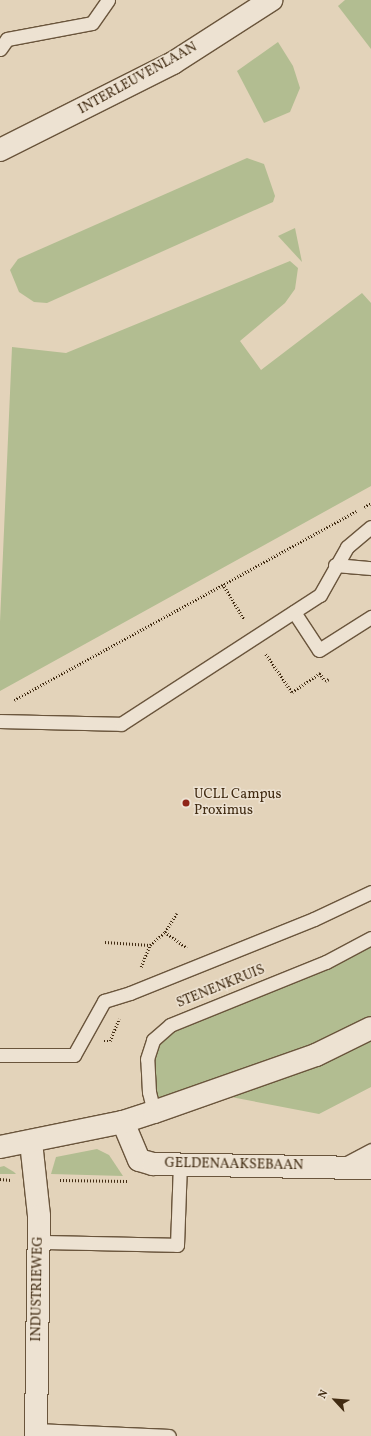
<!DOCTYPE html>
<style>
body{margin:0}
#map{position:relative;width:371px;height:1436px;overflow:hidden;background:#e3d3ba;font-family:Vollkorn,serif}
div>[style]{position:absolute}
.green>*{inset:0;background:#b2bd91}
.path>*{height:2.5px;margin-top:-1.25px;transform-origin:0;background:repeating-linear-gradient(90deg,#412b12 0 1px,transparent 0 3px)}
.roads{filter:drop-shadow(1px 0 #6a553c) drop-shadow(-1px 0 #6a553c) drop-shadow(0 1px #6a553c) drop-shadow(0 -1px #6a553c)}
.service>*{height:13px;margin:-6.5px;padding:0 6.5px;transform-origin:6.5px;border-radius:6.5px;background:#ede2d2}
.minor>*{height:22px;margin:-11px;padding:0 11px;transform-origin:11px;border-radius:11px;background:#ede2d2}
.tertiary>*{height:22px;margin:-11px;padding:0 11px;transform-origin:11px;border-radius:11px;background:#ede2d2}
.dots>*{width:11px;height:11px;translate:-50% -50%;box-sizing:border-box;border:2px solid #ede2d2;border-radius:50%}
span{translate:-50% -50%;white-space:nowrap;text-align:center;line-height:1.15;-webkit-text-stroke:3px #ede2d2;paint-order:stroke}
.street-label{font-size:14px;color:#412b12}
.poi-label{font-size:14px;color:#412b12}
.left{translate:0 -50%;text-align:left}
.north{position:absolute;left:315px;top:1380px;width:40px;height:40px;-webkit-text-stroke:3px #ede2d2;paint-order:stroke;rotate:296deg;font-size:11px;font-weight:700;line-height:16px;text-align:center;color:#412b12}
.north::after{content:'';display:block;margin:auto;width:14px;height:18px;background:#412b12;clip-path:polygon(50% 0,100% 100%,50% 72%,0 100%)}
</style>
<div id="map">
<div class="green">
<i style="clip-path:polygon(345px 0,371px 0,371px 49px,338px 6px)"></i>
<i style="clip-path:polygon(278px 42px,293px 66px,300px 88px,290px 112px,264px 123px,237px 71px)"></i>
<i style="clip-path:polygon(247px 158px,264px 164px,275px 196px,273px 202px,47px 303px,34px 302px,19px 292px,10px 270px,18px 259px)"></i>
<i style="clip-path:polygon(295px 228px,302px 262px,278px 236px)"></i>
<i style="clip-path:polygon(290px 261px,298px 268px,295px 289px,285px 303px,240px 341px,261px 370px,362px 293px,371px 303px,371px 486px,0 691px,0 622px,12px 347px,66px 353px)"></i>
<i style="clip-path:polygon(371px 938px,371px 1087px,319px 1114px,210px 1093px,154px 1112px,153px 1040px)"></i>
<i style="clip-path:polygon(97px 1149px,109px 1155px,123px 1176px,51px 1174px,56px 1157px)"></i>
<i style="clip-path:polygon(4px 1166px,14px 1172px,16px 1174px,0 1174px,0 1167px)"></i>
</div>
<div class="path">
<i style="left:364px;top:507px;width:8px;rotate:-30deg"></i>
<i style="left:223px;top:584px;width:41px;rotate:59deg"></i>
<i style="left:266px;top:654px;width:46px;rotate:55.6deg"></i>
<i style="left:292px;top:692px;width:34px;rotate:-34deg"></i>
<i style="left:320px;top:673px;width:9px;rotate:58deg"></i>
<i style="left:325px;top:681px;width:4px;rotate:-27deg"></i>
<i style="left:14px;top:700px;width:391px;rotate:-28.9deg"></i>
<i style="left:165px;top:932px;width:22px;rotate:-58deg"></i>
<i style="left:105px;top:942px;width:45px;rotate:3.8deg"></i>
<i style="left:141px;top:967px;width:24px;rotate:-68deg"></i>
<i style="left:150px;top:945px;width:20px;rotate:-41deg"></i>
<i style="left:165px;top:932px;width:27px;rotate:36deg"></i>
<i style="left:104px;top:1041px;width:6px"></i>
<i style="left:110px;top:1041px;width:24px;rotate:-68deg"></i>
<i style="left:0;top:1179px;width:11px;rotate:5deg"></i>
<i style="left:60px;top:1180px;width:67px;rotate:0.9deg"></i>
</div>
<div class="roads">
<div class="service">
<i style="left:0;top:49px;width:12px;rotate:-55deg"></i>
<i style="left:7px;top:39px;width:86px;rotate:-10.7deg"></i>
<i style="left:92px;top:23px;width:28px;rotate:-55deg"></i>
<i style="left:335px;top:565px;width:36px;rotate:5deg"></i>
<i style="left:294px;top:612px;width:45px;rotate:56.7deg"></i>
<i style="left:319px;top:650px;width:62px;rotate:-32.4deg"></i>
<i style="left:0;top:721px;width:121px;rotate:1.4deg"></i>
<i style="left:121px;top:724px;width:237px;rotate:-33deg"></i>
<i style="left:320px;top:595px;width:55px;rotate:-60.6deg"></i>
<i style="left:347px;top:547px;width:31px;rotate:-40deg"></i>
<i style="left:0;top:1055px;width:74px"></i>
<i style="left:74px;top:1055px;width:62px;rotate:-60.9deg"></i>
<i style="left:104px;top:1001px;width:27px;rotate:-17deg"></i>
<i style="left:130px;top:993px;width:198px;rotate:-21.9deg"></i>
<i style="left:314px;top:919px;width:63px;rotate:-25.3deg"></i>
<i style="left:154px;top:1112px;width:21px;rotate:-104deg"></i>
<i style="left:149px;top:1092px;width:33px;rotate:-93deg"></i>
<i style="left:147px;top:1059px;width:20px;rotate:-72deg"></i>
<i style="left:153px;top:1040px;width:23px;rotate:-41deg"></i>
<i style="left:170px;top:1025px;width:168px;rotate:-22deg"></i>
<i style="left:326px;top:962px;width:51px;rotate:-28.1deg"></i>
<i style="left:343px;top:1165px;width:32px;rotate:-28deg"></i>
<i style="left:39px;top:1242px;width:138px;rotate:1.2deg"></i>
<i style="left:177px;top:1245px;width:80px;rotate:-87.9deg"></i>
<i style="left:36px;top:1430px;width:133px;rotate:2.6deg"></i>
</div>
<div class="minor">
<i style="left:0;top:150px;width:194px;rotate:-26.7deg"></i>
<i style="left:173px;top:63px;width:117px;rotate:-32.7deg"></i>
<i style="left:123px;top:1122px;width:41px;rotate:67.2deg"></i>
<i style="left:139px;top:1160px;width:15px;rotate:16deg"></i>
<i style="left:153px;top:1164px;width:218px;rotate:1.1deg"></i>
<i style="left:31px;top:1142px;width:74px;rotate:83.8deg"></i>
<i style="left:39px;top:1216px;width:220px;rotate:90.8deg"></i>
</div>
<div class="tertiary">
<i style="left:0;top:1147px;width:126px;rotate:-11.5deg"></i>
<i style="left:123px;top:1122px;width:33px;rotate:-18deg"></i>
<i style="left:154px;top:1112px;width:172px;rotate:-19.4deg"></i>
<i style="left:316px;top:1055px;width:61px;rotate:-26.1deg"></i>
</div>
</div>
<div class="dots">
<i style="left:186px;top:803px;background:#8f2418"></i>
</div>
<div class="street-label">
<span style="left:138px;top:79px;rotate:-29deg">INTERLEUVENLAAN</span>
<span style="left:221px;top:987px;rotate:-22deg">STENENKRUIS</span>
<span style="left:234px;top:1165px;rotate:1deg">GELDENAAKSEBAAN</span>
<span style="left:38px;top:1289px;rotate:-89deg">INDUSTRIEWEG</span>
</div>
<div class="poi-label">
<span class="left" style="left:194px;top:803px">UCLL Campus<br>Proximus</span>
</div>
<div class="north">N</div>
</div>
